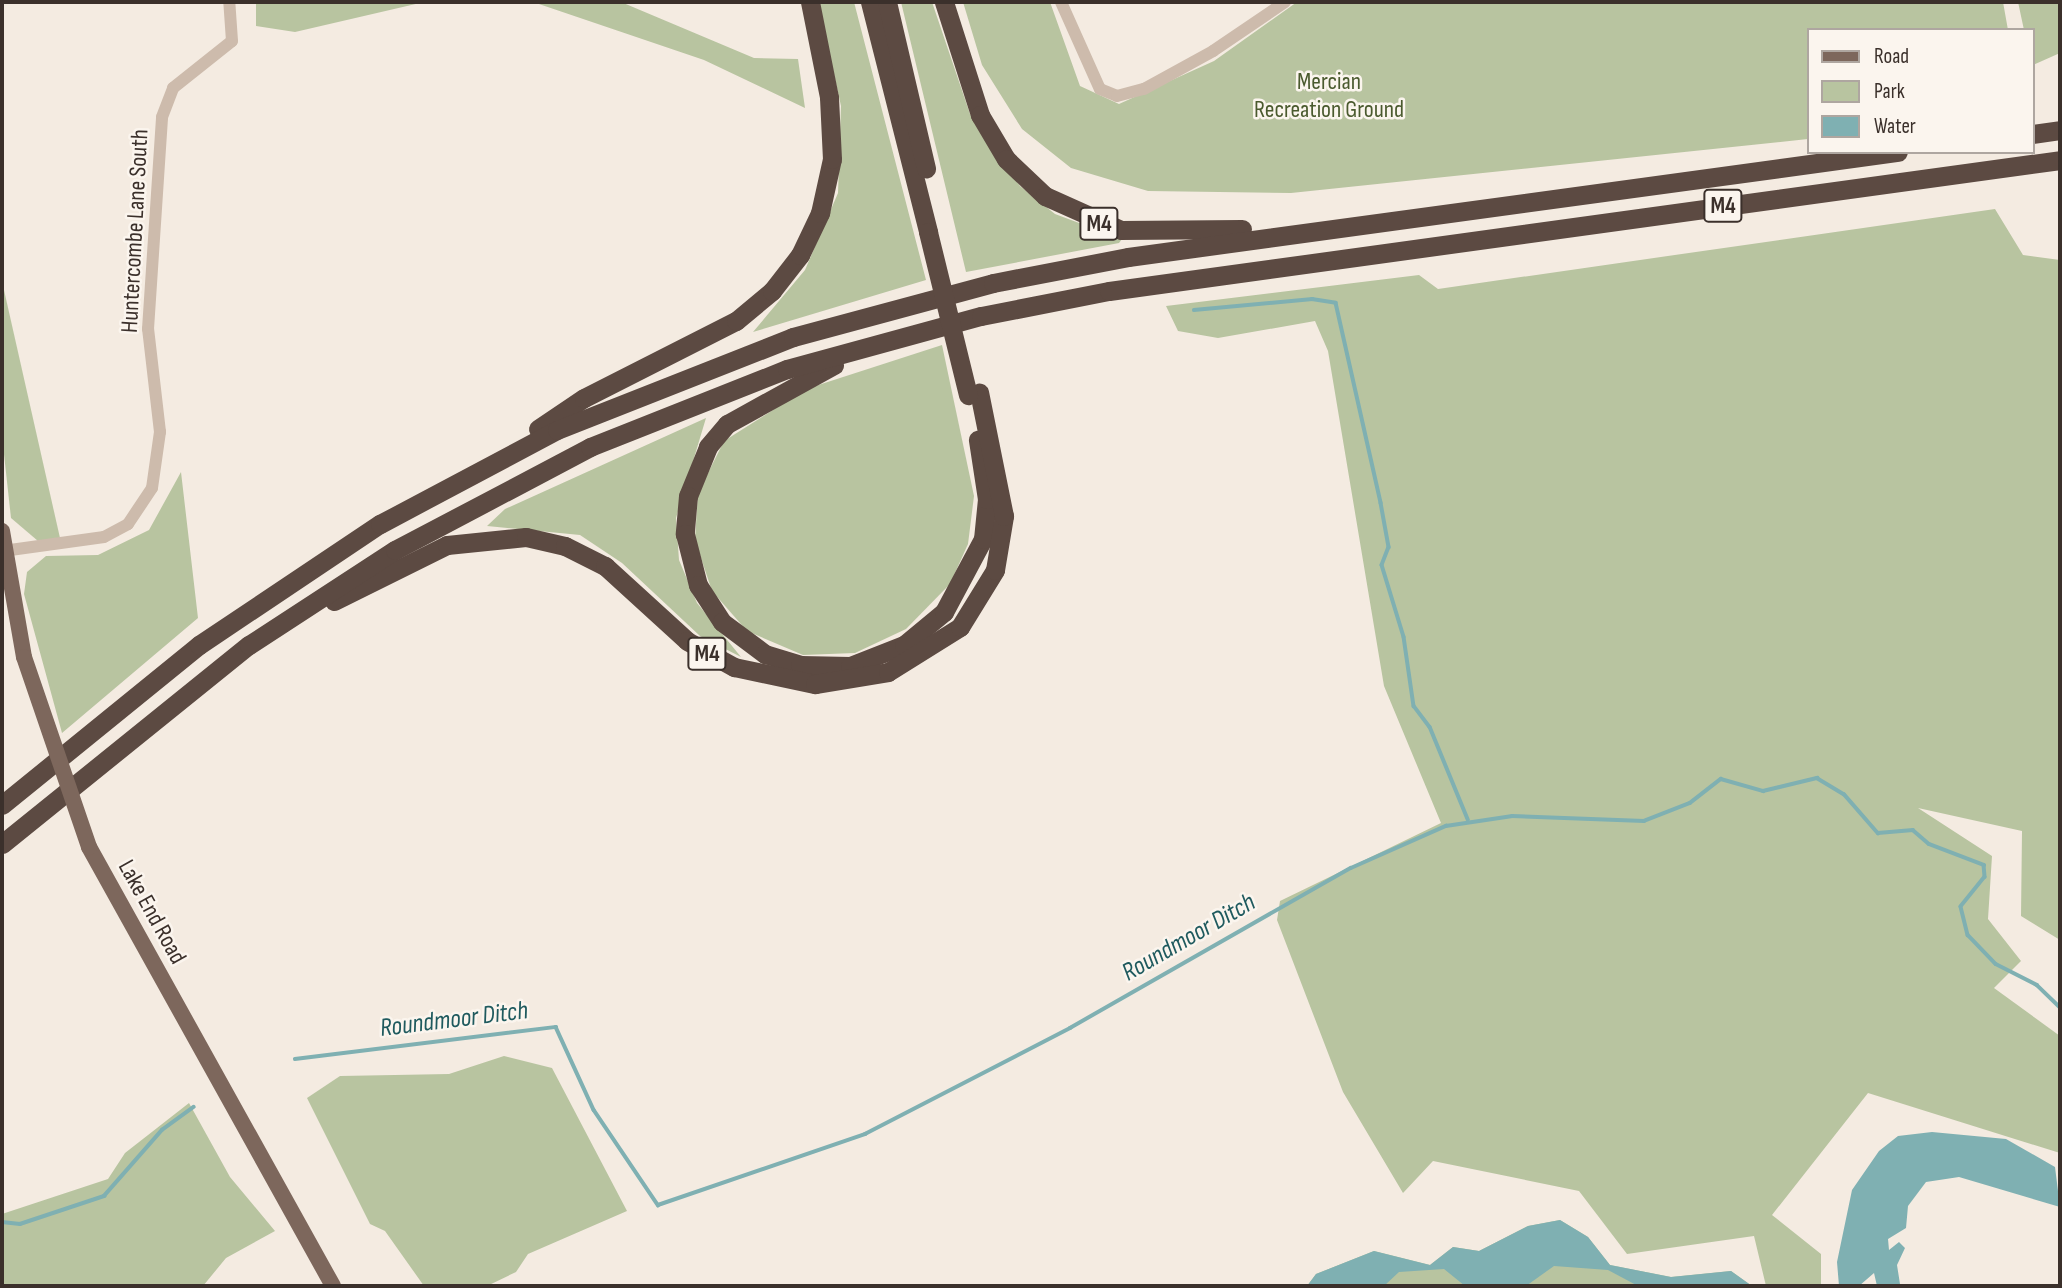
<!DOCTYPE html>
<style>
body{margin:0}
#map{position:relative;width:2062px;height:1288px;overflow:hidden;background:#f4ebe1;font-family:"Sofia Sans Condensed",sans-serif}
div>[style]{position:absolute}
.green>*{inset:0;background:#b8c4a0}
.water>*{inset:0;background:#7fb0b2}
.stream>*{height:3.5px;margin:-1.75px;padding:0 1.75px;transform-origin:1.75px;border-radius:1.75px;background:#7fb0b2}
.minor>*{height:12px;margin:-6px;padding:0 6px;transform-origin:6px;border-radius:6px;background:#cdbbac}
.major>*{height:16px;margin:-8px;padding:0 8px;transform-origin:8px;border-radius:8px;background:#7d675c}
.highway>*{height:19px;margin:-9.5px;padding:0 9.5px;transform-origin:9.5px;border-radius:9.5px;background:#5c4a42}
.major-bridge>*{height:16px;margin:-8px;padding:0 8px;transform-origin:8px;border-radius:8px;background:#7d675c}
.highway-bridge>*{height:19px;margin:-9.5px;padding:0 9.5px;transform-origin:9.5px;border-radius:9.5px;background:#5c4a42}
span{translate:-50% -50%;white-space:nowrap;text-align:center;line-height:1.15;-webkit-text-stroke:5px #fbf5ee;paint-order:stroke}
.shield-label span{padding:2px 5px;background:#fbf5ee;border:2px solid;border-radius:5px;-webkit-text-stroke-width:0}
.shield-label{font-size:23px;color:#3b302b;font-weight:700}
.park-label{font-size:24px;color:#4a5a2e}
.street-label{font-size:24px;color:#3b302b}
.water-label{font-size:26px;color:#1f5a5e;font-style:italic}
.frame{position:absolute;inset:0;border:4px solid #3b302b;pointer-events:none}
.legend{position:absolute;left:1807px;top:28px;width:228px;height:126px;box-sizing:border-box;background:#fbf5ee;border:2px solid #aea6a0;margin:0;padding:9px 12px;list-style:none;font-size:21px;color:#3b302b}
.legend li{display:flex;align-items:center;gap:14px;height:35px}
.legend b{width:35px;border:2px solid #aea6a0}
</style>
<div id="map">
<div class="green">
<i style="clip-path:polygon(256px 2px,420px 2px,420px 3px,295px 32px,256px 26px)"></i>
<i style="clip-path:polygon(533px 2px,621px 2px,754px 58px,798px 59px,805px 108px,704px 60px)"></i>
<i style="clip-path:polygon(818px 2px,854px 2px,926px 280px,753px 332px,805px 270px,838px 193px,841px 106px)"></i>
<i style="clip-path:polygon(901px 2px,932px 2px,970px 114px,1020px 186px,1055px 214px,1122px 239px,1119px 243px,966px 272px)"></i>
<i style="clip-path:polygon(963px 2px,1050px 2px,1080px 86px,1119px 104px,1214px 61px,1297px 2px,2003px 2px,2008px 30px,1808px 30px,1808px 139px,1291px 193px,1148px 191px,1071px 168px,1022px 129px,982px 65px)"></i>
<i style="clip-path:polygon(2018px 2px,2060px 2px,2060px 53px,2033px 65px,2032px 30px,2024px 30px)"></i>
<i style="clip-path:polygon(1995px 209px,2023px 255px,2060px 260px,2060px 940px,2021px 916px,2022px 831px,1918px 808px,1992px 856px,1988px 919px,2021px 961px,1994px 988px,2060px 1036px,2060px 1153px,1868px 1093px,1772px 1215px,1821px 1254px,1821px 1286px,1766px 1286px,1754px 1236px,1627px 1254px,1579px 1191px,1433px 1161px,1403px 1193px,1343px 1092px,1277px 920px,1280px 901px,1441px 823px,1384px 686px,1328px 351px,1315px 321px,1218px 338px,1178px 331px,1166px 306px,1419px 275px,1438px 289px)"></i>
<i style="clip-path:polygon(2px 290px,4px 290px,60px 538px,38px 541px,11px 518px,2px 436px)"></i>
<i style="clip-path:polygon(942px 345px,974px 496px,968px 544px,950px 584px,906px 629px,855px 653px,803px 655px,747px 631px,712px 591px,695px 540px,698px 493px,724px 441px,806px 389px)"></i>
<i style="clip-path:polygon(706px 418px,676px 518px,679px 560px,697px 603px,741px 657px,700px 636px,622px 563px,580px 535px,487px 526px,505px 509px)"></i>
<i style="clip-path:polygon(181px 472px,198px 618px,62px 733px,24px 594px,27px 572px,46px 556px,98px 555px,149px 530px)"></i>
<i style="clip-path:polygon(504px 1056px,552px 1068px,627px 1211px,528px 1254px,516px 1272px,487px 1286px,424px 1286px,385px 1231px,370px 1224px,307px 1098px,340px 1076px,449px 1074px)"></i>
<i style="clip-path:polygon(189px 1103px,230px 1177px,275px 1231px,226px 1258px,203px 1286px,2px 1286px,2px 1214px,108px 1179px,125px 1153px)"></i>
<i style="clip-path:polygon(1560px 1220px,1588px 1237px,1610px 1265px,1671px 1277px,1731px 1271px,1752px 1286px,1307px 1286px,1316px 1274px,1374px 1251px,1430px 1265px,1453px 1247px,1479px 1251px,1528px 1226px)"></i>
</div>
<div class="water">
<i style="clip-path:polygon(1932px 1132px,2006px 1139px,2055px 1167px,2060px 1207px,1959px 1177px,1926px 1182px,1908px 1206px,1906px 1228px,1888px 1239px,1889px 1250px,1899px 1242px,1905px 1248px,1897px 1265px,1900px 1284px,1877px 1286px,1874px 1273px,1859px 1286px,1839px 1286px,1837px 1262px,1852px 1190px,1879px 1151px,1898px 1136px)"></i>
<i style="clip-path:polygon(1560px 1220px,1588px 1237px,1610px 1265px,1671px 1277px,1731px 1271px,1752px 1286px,1638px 1286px,1608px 1270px,1554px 1266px,1526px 1286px,1465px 1286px,1444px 1269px,1399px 1272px,1384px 1286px,1307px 1286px,1316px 1274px,1374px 1251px,1430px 1265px,1453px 1247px,1479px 1251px,1528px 1226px)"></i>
</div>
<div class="stream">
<i style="left:1194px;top:310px;width:119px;rotate:-5.3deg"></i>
<i style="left:1312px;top:299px;width:24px;rotate:9deg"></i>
<i style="left:1336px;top:303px;width:205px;rotate:77.3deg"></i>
<i style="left:1381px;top:503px;width:45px;rotate:79.7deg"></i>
<i style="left:1389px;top:547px;width:19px;rotate:111deg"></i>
<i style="left:1382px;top:565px;width:75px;rotate:73deg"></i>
<i style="left:1404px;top:637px;width:70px;rotate:81.8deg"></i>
<i style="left:1414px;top:706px;width:26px;rotate:53deg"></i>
<i style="left:1430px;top:727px;width:100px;rotate:67.6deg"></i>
<i style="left:295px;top:1059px;width:263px;rotate:-7deg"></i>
<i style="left:556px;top:1027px;width:91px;rotate:65.4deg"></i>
<i style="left:594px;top:1110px;width:115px;rotate:56deg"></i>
<i style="left:658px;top:1205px;width:219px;rotate:-18.9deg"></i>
<i style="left:865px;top:1134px;width:231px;rotate:-27.3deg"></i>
<i style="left:1070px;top:1028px;width:323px;rotate:-29.7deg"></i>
<i style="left:1351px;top:868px;width:104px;rotate:-23.9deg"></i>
<i style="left:1446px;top:826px;width:67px;rotate:-8.6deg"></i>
<i style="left:1512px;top:816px;width:132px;rotate:2.2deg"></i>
<i style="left:1644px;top:821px;width:49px;rotate:-21.4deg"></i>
<i style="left:1690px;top:803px;width:39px;rotate:-38deg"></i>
<i style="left:1721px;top:779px;width:44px;rotate:15.9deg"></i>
<i style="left:1763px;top:791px;width:56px;rotate:-13.5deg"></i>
<i style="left:1817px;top:778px;width:31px;rotate:31deg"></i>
<i style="left:1844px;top:794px;width:52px;rotate:48.9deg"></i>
<i style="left:1878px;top:833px;width:35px;rotate:-5deg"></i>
<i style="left:1913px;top:830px;width:21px;rotate:41deg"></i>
<i style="left:1929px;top:844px;width:59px;rotate:20.9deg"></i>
<i style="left:1984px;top:865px;width:12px;rotate:85deg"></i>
<i style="left:1985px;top:877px;width:38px;rotate:129deg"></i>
<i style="left:1961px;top:907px;width:29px;rotate:76deg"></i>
<i style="left:1968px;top:935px;width:40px;rotate:46deg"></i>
<i style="left:1996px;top:964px;width:46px;rotate:27.1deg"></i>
<i style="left:2037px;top:985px;width:32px;rotate:44deg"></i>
<i style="left:2px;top:1222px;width:18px;rotate:6deg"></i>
<i style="left:20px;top:1224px;width:89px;rotate:-18.4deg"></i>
<i style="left:104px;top:1196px;width:88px;rotate:-48.7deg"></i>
<i style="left:162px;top:1130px;width:39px;rotate:-36deg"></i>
</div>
<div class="minor">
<i style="left:1061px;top:2px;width:95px;rotate:65.9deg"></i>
<i style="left:1100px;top:89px;width:18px;rotate:22deg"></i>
<i style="left:1117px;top:96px;width:28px;rotate:-15deg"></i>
<i style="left:1144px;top:89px;width:79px;rotate:-28.8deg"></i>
<i style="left:1213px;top:51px;width:87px;rotate:-34.2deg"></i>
<i style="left:3px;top:551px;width:102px;rotate:-7.9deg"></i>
<i style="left:104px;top:537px;width:27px;rotate:-28deg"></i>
<i style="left:128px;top:524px;width:43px;rotate:-56.3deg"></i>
<i style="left:152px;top:488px;width:57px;rotate:-81.9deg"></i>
<i style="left:160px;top:432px;width:104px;rotate:-96.6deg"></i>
<i style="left:148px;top:329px;width:212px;rotate:-86.2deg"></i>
<i style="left:162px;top:117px;width:31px;rotate:-69deg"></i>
<i style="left:173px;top:88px;width:75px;rotate:-38.5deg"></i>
<i style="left:232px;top:41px;width:39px;rotate:-94deg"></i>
</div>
<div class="major">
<i style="left:2px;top:531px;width:128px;rotate:80.1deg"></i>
<i style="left:89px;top:847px;width:502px;rotate:60.93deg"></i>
</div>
<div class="highway">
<i style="left:870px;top:2px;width:237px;rotate:75.8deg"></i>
<i style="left:887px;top:2px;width:171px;rotate:76.8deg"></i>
<i style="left:944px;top:2px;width:119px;rotate:72.3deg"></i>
<i style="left:980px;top:115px;width:51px;rotate:59.4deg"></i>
<i style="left:1006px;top:159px;width:54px;rotate:43.5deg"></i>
<i style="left:1045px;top:196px;width:83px;rotate:24.1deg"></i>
<i style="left:1121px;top:230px;width:121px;rotate:-0.5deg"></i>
<i style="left:2032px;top:134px;width:28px;rotate:-8deg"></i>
<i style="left:834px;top:365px;width:122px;rotate:151.1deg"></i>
<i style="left:727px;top:424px;width:30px;rotate:130deg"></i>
<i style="left:708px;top:447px;width:53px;rotate:112.2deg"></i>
<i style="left:688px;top:496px;width:38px;rotate:95deg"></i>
<i style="left:685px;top:534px;width:53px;rotate:75.7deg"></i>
<i style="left:698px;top:585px;width:44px;rotate:57deg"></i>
<i style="left:722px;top:622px;width:54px;rotate:36.7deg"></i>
<i style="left:765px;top:654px;width:37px;rotate:17deg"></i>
<i style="left:800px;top:665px;width:50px;rotate:1.1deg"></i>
<i style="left:850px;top:666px;width:58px;rotate:-21.3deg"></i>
<i style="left:904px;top:645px;width:52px;rotate:-39.5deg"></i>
<i style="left:944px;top:612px;width:83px;rotate:-61.9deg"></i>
<i style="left:983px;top:539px;width:40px;rotate:-84.3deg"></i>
<i style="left:987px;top:499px;width:60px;rotate:-98.7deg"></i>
<i style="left:538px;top:429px;width:55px;rotate:-34deg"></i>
<i style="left:584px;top:398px;width:170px;rotate:-26.9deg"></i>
<i style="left:736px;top:321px;width:47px;rotate:-39.8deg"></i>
<i style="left:772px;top:291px;width:46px;rotate:-52.1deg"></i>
<i style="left:800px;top:255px;width:47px;rotate:-64.5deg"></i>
<i style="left:820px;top:213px;width:55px;rotate:-77.5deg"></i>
<i style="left:832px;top:159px;width:62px;rotate:-92.8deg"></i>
<i style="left:829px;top:97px;width:97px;rotate:-101.3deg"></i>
<i style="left:334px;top:601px;width:126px;rotate:-26.4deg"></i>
<i style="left:447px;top:545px;width:79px;rotate:-5.8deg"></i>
<i style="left:526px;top:537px;width:40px;rotate:13deg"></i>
<i style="left:565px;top:546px;width:45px;rotate:26.6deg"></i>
<i style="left:605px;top:566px;width:111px;rotate:42.4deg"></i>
<i style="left:687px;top:641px;width:54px;rotate:29deg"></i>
<i style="left:734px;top:667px;width:83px;rotate:11.9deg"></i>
<i style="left:815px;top:684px;width:74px;rotate:-9.3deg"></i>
<i style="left:888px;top:672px;width:85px;rotate:-32deg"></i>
<i style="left:960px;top:627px;width:67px;rotate:-58.4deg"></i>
<i style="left:995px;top:570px;width:55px;rotate:-80.5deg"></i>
<i style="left:1004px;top:516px;width:126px;rotate:-101.4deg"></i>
<i style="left:2px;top:805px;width:254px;rotate:-39.1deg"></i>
<i style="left:199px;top:645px;width:218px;rotate:-33.8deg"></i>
<i style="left:380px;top:524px;width:200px;rotate:-28deg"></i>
<i style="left:557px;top:430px;width:254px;rotate:-21.5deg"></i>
<i style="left:793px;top:337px;width:207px;rotate:-15.1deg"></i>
<i style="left:993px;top:283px;width:137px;rotate:-10.9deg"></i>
<i style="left:1128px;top:257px;width:777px;rotate:-7.77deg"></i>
<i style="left:2px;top:844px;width:317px;rotate:-38.9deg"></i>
<i style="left:249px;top:645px;width:174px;rotate:-33.1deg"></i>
<i style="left:395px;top:550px;width:221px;rotate:-27.8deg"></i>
<i style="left:590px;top:447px;width:212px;rotate:-21.6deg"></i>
<i style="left:787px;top:369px;width:201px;rotate:-15.3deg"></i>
<i style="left:981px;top:316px;width:130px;rotate:-11.1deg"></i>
<i style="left:1109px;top:291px;width:960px;rotate:-7.84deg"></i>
</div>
<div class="major-bridge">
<i style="left:24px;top:657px;width:201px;rotate:71.1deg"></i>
</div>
<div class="highway-bridge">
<i style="left:928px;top:232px;width:168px;rotate:76.2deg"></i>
</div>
<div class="shield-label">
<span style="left:1723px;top:206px">M4</span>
<span style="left:1099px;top:224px">M4</span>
<span style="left:707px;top:654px">M4</span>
</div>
<div class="park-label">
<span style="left:1329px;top:96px">Mercian<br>Recreation Ground</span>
</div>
<div class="street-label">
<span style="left:135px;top:231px;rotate:-87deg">Huntercombe Lane South</span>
<span style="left:152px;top:912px;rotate:61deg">Lake End Road</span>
</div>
<div class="water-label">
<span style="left:1189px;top:938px;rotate:-30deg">Roundmoor Ditch</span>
<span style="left:454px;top:1020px;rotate:-7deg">Roundmoor Ditch</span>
</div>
<div class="frame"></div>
<ul class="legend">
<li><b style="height:9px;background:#7d675c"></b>Road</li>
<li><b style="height:19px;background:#b8c4a0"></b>Park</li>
<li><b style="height:19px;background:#7fb0b2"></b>Water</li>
</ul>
</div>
